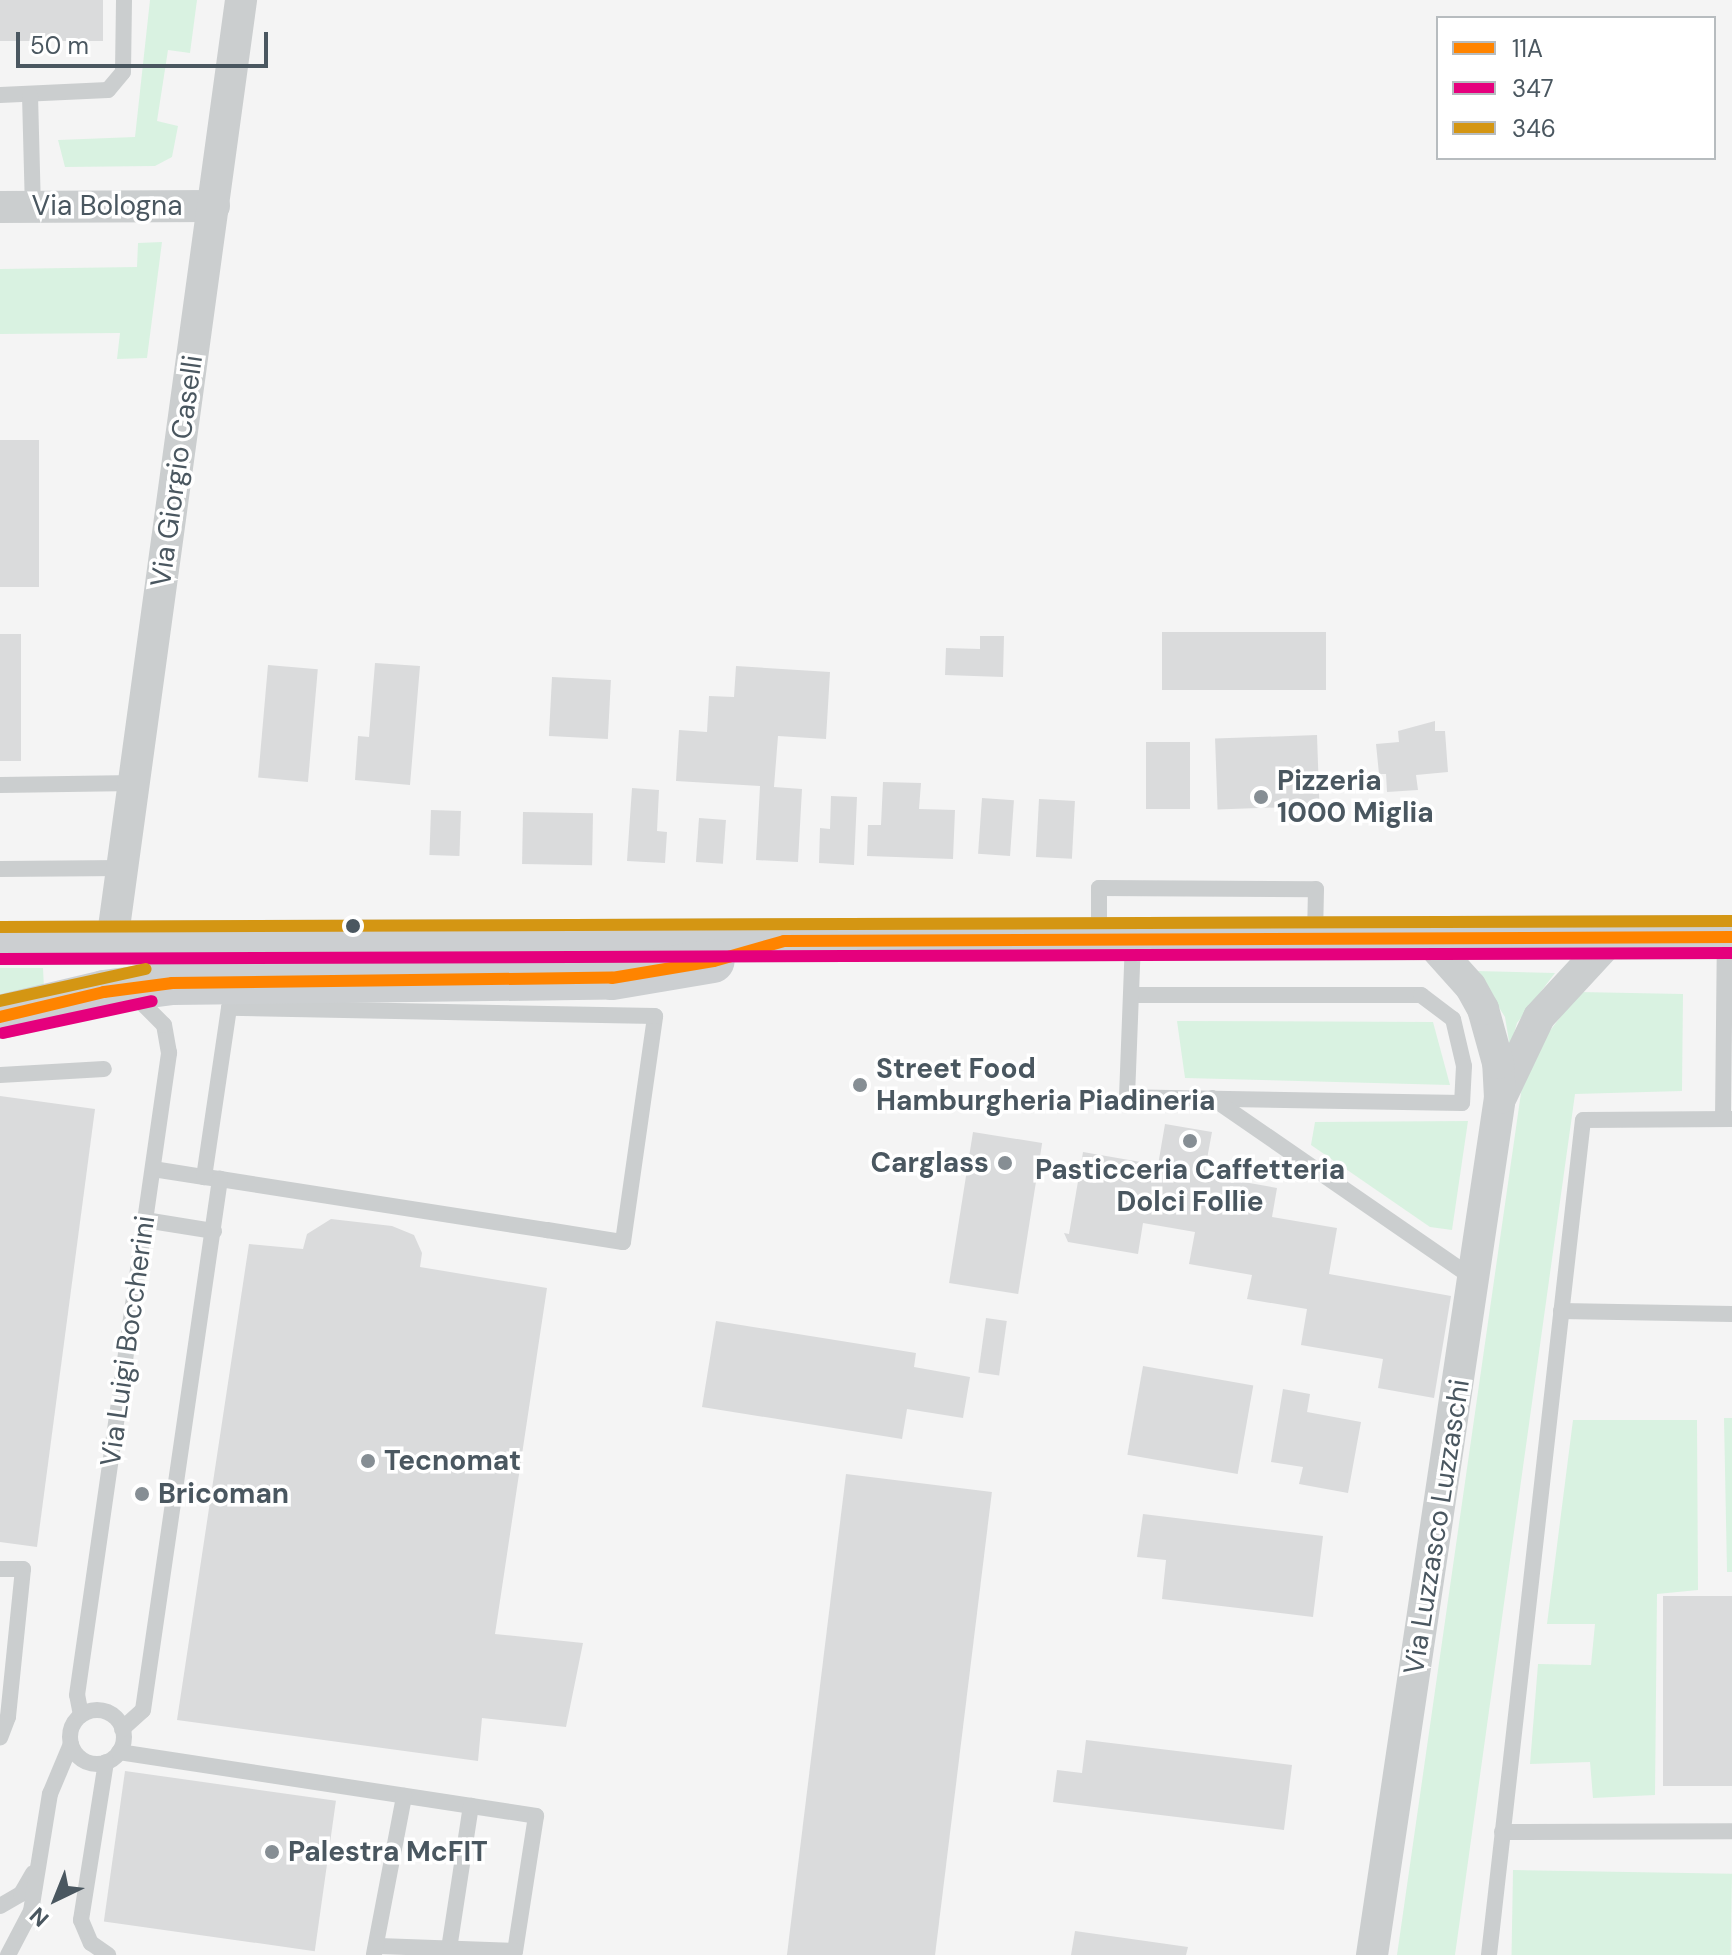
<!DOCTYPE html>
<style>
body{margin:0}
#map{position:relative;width:1732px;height:1955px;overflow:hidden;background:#f4f4f4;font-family:"DM Sans",sans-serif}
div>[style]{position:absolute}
.green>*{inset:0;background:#d9f2e1;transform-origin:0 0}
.building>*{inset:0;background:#dadbdc;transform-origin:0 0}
.lane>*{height:16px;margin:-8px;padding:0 8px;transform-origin:8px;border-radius:8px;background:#cbcecf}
.lane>.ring{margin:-8px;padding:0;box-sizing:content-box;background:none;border:16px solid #cbcecf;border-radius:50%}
.street>*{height:32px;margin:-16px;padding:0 16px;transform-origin:16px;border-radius:16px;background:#cbcecf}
.secondary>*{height:44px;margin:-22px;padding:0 22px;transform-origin:22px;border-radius:22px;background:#cccfd1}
.bus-1>*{height:12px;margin:-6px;padding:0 6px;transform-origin:6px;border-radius:6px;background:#ff8400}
.bus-2>*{height:12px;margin:-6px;padding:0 6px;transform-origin:6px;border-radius:6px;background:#e5007d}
.bus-3>*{height:12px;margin:-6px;padding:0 6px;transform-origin:6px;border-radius:6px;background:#d49613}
.dots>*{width:22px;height:22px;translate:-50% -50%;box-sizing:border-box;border:4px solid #fff;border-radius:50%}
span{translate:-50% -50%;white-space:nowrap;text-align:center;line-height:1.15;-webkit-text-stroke:7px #fff;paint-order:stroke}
.street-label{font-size:28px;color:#4a5760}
.poi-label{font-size:28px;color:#4a5760;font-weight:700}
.left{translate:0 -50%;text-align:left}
.right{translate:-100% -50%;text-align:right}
.legend{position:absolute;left:1436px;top:16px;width:280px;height:144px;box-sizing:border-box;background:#fff;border:2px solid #b7bcbf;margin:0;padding:10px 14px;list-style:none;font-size:24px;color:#4a5760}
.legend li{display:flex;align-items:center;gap:16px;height:40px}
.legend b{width:40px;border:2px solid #b7bcbf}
.north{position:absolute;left:16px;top:1859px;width:80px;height:80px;-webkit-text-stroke:6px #fff;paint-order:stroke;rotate:223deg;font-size:22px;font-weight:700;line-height:32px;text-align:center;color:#4a5760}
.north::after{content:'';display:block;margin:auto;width:28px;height:36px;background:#4a5760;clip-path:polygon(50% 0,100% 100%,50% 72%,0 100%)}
.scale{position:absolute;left:16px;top:32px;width:252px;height:36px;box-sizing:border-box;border:4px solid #4a5760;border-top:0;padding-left:10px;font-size:24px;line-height:28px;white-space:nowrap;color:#4a5760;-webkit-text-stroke:6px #fff;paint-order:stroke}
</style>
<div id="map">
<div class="green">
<i style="clip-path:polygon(150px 0,197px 0,190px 53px,168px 50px,157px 121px,178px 126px,172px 157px,155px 166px,65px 167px,58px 140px,135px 137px)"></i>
<i style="clip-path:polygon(162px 242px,147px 358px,117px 359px,120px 333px,0 334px,0 269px,137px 267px,138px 243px)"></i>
<i style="clip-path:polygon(0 968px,43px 968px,44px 988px,0 994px)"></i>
<i style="clip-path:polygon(1476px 971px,1555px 973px,1517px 1023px,1510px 1047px,1505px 1017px)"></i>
<i style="clip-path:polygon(1579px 992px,1683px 994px,1682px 1091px,1575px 1094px,1455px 1955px,1397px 1955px,1522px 1086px,1537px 1048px)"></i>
<i style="clip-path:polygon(1177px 1021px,1433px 1022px,1450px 1085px,1185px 1078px)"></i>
<i style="clip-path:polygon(1468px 1121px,1452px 1230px,1430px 1227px,1311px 1145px,1315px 1122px)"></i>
<i style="clip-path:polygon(1724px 1418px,1732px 1418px,1732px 1572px,1727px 1572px)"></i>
<i style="clip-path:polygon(1573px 1420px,1697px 1420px,1698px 1590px,1657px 1594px,1655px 1795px,1593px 1798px,1590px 1762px,1530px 1764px,1538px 1664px,1591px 1665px,1595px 1624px,1547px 1624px)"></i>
<i style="left:1513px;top:1870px;width:219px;height:86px;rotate:1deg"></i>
</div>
<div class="building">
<i style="left:0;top:0;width:103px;height:41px"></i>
<i style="left:0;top:440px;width:39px;height:147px"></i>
<i style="left:1326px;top:632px;width:58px;height:164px;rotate:90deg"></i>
<i style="left:0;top:634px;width:21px;height:127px"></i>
<i style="clip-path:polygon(980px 636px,1004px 636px,1003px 677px,945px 675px,946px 648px,980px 649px)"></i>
<i style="clip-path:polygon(375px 663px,420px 666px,410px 785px,355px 780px,358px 736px,369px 737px)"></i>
<i style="left:268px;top:665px;width:50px;height:113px;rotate:5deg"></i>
<i style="clip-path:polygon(736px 666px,830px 672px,826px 739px,778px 736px,774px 787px,802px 789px,798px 862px,756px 860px,760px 786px,676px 781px,679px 730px,707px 732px,709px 696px,734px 697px)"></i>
<i style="left:552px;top:677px;width:59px;height:59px;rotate:3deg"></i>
<i style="clip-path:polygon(1435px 721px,1435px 731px,1445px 731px,1448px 772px,1416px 775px,1418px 790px,1387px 792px,1386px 774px,1379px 774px,1376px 744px,1399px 742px,1398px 731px)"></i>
<i style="left:1317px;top:735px;width:71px;height:102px;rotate:88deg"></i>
<i style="left:1146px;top:742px;width:44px;height:67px"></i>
<i style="clip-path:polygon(883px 782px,921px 783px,919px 809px,955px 810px,953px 859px,867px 856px,868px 825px,881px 825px)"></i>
<i style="clip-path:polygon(632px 788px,659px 790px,657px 831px,667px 832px,665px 863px,627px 861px)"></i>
<i style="clip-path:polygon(831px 796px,857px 797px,854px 865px,819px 863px,820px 828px,830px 829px)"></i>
<i style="left:982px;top:798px;width:32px;height:56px;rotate:4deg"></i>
<i style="left:1039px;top:799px;width:36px;height:58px;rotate:3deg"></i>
<i style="left:431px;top:810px;width:30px;height:45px;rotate:2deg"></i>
<i style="left:523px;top:812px;width:70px;height:52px;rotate:1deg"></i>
<i style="left:699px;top:818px;width:27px;height:44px;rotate:4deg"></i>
<i style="clip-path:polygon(0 1096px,95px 1109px,37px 1547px,0 1542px)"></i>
<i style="clip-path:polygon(1165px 1124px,1212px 1132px,1204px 1175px,1277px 1188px,1272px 1217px,1337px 1228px,1329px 1274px,1451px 1296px,1434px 1398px,1378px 1388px,1383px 1359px,1301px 1345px,1307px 1309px,1247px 1299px,1252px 1275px,1189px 1264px,1195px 1232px,1143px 1223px,1138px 1254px,1068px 1242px,1064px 1233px,1069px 1234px,1083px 1152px,1158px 1165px)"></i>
<i style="left:973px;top:1132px;width:70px;height:153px;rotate:9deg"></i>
<i style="clip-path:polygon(331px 1219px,392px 1226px,414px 1235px,422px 1253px,420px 1267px,547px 1288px,495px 1634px,583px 1643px,566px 1727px,482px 1718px,478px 1761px,177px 1720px,249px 1244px,303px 1249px,307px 1234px)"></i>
<i style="left:986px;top:1318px;width:21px;height:55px;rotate:8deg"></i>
<i style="clip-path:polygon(716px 1321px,916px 1353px,914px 1367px,970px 1377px,963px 1418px,907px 1409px,902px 1439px,702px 1407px)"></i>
<i style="left:1143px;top:1366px;width:112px;height:90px;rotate:10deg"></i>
<i style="clip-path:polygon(1283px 1389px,1310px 1394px,1307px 1412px,1361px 1422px,1348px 1493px,1299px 1484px,1303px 1467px,1271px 1462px)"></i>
<i style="left:846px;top:1474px;width:147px;height:485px;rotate:7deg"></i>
<i style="clip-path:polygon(1143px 1514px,1323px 1536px,1313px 1617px,1162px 1599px,1166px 1560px,1137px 1557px)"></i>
<i style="left:1663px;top:1596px;width:69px;height:190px"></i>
<i style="clip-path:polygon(1086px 1740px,1292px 1765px,1284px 1830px,1053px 1802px,1057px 1770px,1082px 1773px)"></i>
<i style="left:125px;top:1771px;width:213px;height:152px;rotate:8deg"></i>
<i style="clip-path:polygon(1075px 1931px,1188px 1947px,1186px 1955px,1071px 1955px)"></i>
</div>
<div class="lane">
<i style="left:0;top:95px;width:108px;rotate:-2.7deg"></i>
<i style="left:108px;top:90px;width:23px;rotate:-50deg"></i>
<i style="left:123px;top:72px;width:72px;rotate:-89.2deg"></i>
<i style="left:30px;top:95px;width:112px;rotate:88.5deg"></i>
<i style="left:0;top:785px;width:135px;rotate:-0.8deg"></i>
<i style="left:0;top:869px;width:123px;rotate:-0.5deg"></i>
<i style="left:1099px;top:939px;width:51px;rotate:-90deg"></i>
<i style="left:1099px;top:888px;width:217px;rotate:0.3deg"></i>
<i style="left:1316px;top:889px;width:48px;rotate:91.2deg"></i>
<i style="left:1131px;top:995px;width:290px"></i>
<i style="left:1421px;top:995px;width:40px;rotate:37deg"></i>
<i style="left:1453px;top:1019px;width:48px;rotate:76.8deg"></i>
<i style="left:1464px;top:1066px;width:37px;rotate:93deg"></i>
<i style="left:1462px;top:1103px;width:335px;rotate:-179deg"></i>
<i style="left:1127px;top:1097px;width:156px;rotate:-87.8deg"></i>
<i style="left:0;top:1075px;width:104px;rotate:-3.3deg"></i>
<i style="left:1212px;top:1098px;width:318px;rotate:34.6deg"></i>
<i style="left:1723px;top:1119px;width:179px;rotate:-89.4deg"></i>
<i style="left:153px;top:1169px;width:52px;rotate:8.9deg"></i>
<i style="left:204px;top:1177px;width:16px;rotate:7deg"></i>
<i style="left:220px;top:1179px;width:331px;rotate:8.9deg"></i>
<i style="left:547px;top:1230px;width:77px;rotate:9deg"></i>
<i style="left:623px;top:1242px;width:228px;rotate:-81.9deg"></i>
<i style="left:655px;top:1016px;width:426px;rotate:-178.9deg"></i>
<i style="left:229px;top:1008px;width:171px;rotate:98.4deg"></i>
<i style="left:145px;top:1220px;width:70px;rotate:9.1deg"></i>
<i style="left:1561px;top:1311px;width:171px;rotate:1deg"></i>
<i style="left:0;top:1569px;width:23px"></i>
<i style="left:23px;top:1569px;width:149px;rotate:95.8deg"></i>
<i style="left:8px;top:1717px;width:22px;rotate:111deg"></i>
<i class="ring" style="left:70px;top:1710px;width:38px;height:38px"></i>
<i style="left:81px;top:1715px;width:20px;rotate:-101deg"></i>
<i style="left:77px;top:1695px;width:649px;rotate:-81.84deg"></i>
<i style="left:169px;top:1053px;width:28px;rotate:-100deg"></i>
<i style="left:164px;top:1025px;width:41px;rotate:-135deg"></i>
<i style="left:122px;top:1729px;width:28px;rotate:-42deg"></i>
<i style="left:143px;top:1710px;width:537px;rotate:-81.75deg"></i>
<i style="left:119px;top:1752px;width:422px;rotate:8.7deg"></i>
<i style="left:536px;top:1816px;width:137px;rotate:98.8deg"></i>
<i style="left:515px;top:1951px;width:136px;rotate:-177.9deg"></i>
<i style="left:106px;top:1762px;width:160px;rotate:99deg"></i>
<i style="left:81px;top:1920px;width:25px;rotate:67deg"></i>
<i style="left:91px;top:1943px;width:21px;rotate:35deg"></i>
<i style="left:1502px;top:1832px;width:230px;rotate:-0.2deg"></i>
<i style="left:0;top:1906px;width:24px;rotate:-30deg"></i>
<i style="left:21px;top:1894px;width:24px;rotate:-60deg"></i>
<i style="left:449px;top:1949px;width:145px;rotate:-81.3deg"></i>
<i style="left:374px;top:1954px;width:161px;rotate:-79.2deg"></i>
<i style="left:8px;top:1955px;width:50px;rotate:-62.4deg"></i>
<i style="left:31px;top:1911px;width:119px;rotate:-80.8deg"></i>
<i style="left:50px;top:1794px;width:54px;rotate:-67.2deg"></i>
<i style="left:1489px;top:1955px;width:840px;rotate:-83.58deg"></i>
<i style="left:1583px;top:1120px;width:149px;rotate:-0.4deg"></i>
</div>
<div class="street">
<i style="left:0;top:207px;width:214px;rotate:-0.3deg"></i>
<i style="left:112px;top:942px;width:951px;rotate:-82.2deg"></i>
<i style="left:1502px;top:1095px;width:86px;rotate:-64.6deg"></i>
<i style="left:1539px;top:1017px;width:108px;rotate:-47.3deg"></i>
<i style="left:1372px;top:1955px;width:867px;rotate:-81.51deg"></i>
<i style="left:1500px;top:1098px;width:35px;rotate:-93deg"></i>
<i style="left:1498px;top:1063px;width:56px;rotate:-105.5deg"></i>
<i style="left:1483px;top:1009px;width:26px;rotate:-119deg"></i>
<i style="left:1470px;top:986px;width:64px;rotate:-131.9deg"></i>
</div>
<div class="secondary">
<i style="left:0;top:943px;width:1732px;rotate:-0.2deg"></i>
<i style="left:0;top:1017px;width:107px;rotate:-13.5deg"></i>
<i style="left:104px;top:992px;width:69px;rotate:-7.5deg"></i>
<i style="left:172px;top:983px;width:440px;rotate:-0.7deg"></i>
<i style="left:612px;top:978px;width:102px;rotate:-9.6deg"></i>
</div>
<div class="bus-1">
<i style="left:0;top:1017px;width:107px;rotate:-13.5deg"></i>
<i style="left:104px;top:992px;width:69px;rotate:-7.5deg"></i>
<i style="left:172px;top:983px;width:440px;rotate:-0.7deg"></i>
<i style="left:612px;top:978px;width:103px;rotate:-9.5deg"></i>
<i style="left:714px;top:961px;width:73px;rotate:-15.9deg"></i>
<i style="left:784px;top:941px;width:948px;rotate:-0.24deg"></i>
</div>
<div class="bus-2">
<i style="left:0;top:959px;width:1732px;rotate:-0.2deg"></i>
<i style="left:3px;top:1033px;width:152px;rotate:-12.1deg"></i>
</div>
<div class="bus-3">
<i style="left:0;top:927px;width:1732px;rotate:-0.2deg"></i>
<i style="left:0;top:1001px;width:149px;rotate:-12.4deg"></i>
</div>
<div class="dots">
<i style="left:1261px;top:797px;background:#868e94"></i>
<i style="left:353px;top:926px;background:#4a5760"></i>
<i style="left:860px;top:1085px;background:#868e94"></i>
<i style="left:1190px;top:1141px;background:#868e94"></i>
<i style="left:1005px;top:1163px;background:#868e94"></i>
<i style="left:368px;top:1461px;background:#868e94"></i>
<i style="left:142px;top:1494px;background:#868e94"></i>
<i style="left:272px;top:1852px;background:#868e94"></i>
</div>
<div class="street-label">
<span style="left:107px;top:206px">Via Bologna</span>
<span style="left:177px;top:471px;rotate:-82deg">Via Giorgio Caselli</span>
<span style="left:128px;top:1341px;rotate:-82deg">Via Luigi Boccherini</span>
<span style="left:1437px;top:1527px;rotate:-81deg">Via Luzzasco Luzzaschi</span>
</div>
<div class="poi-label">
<span class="left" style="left:1277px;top:797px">Pizzeria<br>1000 Miglia</span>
<span class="left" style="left:876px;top:1085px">Street Food<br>Hamburgheria Piadineria</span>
<span class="right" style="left:989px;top:1163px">Carglass</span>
<span style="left:1190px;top:1186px">Pasticceria Caffetteria<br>Dolci Follie</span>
<span class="left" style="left:384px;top:1461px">Tecnomat</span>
<span class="left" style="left:158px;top:1494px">Bricoman</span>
<span class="left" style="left:288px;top:1852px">Palestra McFIT</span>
</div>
<ul class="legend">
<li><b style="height:10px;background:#ff8400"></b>11A</li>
<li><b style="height:10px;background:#e5007d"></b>347</li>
<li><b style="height:10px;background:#d49613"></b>346</li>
</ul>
<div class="north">N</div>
<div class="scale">50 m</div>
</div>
